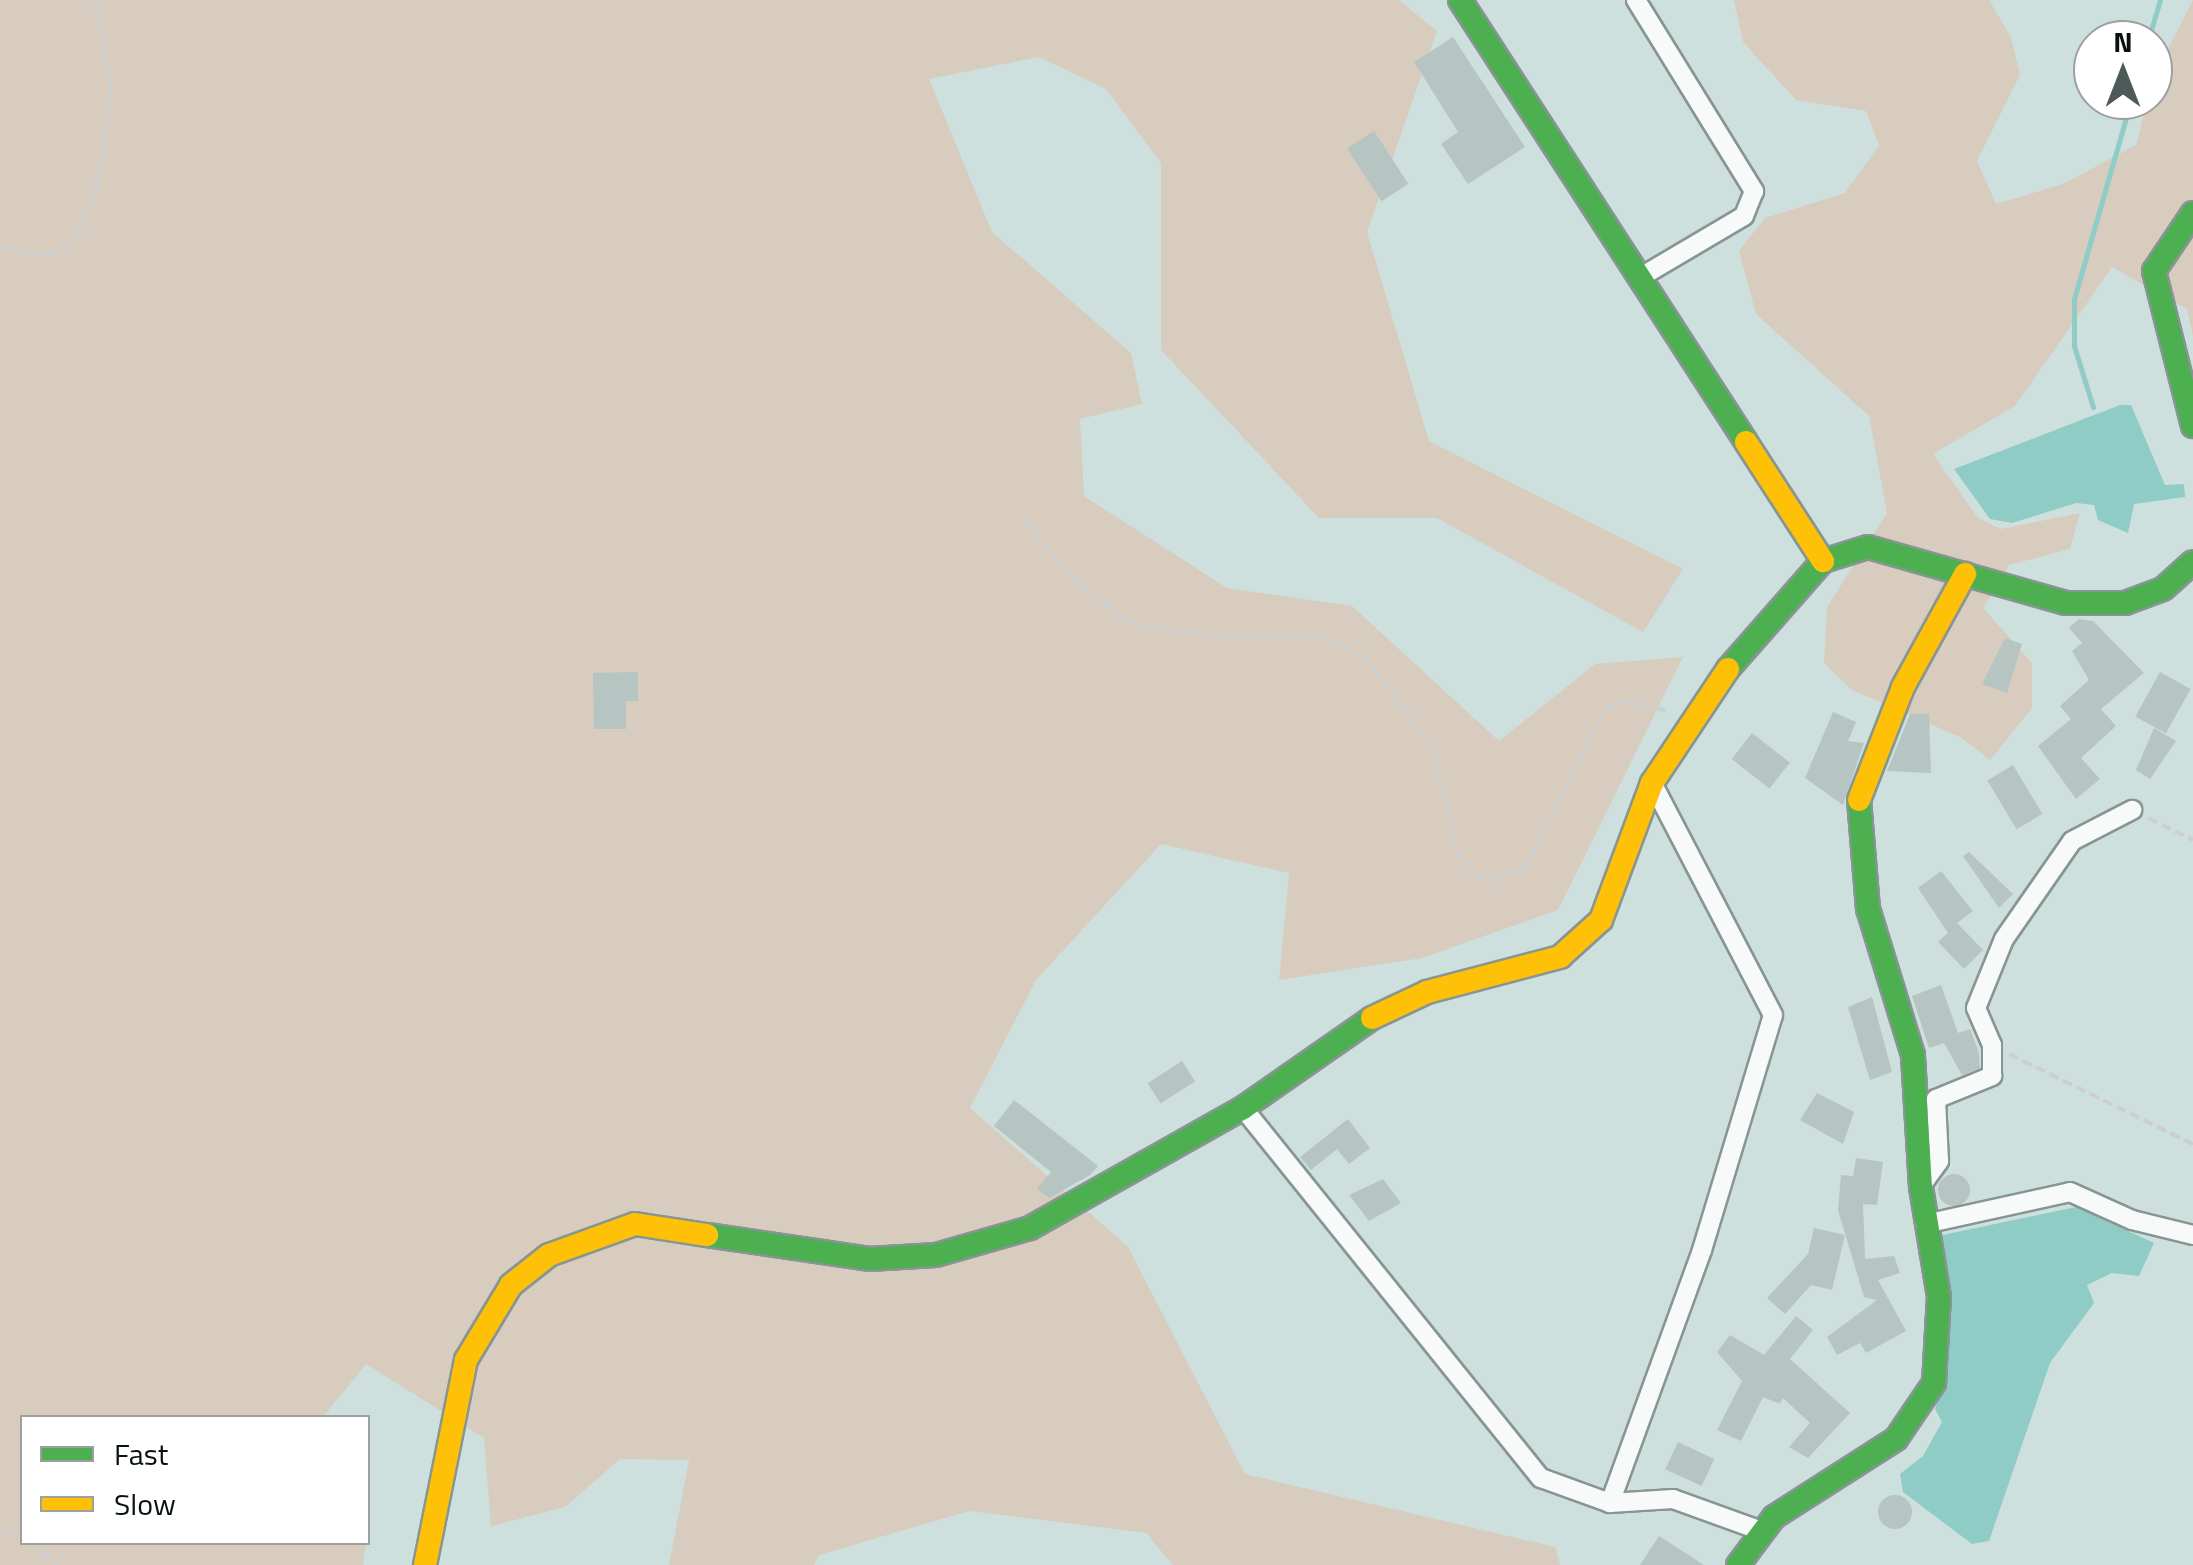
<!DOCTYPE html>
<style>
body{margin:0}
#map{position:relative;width:2193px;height:1565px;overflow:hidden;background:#cee0dd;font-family:"Titillium Web",sans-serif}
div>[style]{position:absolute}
.green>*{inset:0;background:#d7ccbe}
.water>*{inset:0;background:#8fccc6}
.stream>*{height:5px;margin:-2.5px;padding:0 2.5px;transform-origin:2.5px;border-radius:2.5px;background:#8fccc6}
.building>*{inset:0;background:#b6c4c2;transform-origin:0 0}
.round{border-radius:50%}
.path>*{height:4px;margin-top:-2px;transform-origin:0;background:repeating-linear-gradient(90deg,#cbcfcf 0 10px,transparent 0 15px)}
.roads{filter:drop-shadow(2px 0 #879593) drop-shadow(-2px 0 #879593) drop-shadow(0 2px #879593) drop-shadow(0 -2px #879593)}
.street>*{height:18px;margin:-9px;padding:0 9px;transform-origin:9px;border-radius:9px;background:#f8fafa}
.fast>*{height:22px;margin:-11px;padding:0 11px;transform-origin:11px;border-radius:11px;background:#4caf50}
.slow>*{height:22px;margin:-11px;padding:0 11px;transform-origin:11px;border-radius:11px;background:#ffc107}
span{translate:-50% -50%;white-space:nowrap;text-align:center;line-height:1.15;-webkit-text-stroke:8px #fff;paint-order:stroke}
.legend{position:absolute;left:20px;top:1415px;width:350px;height:130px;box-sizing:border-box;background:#fff;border:2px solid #9ca0a0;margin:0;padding:12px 18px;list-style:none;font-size:30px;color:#071211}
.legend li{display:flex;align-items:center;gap:20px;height:50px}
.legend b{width:50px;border:2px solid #9ca0a0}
.north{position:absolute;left:2073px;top:20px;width:100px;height:100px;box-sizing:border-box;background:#fff;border:2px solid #9ca0a0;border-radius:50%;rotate:0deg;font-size:28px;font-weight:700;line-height:40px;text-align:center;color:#071211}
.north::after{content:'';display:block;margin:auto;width:35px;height:45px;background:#4d5a58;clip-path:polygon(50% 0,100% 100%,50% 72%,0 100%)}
</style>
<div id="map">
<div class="green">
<i style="clip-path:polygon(0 0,1399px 0,1437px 31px,1367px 232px,1429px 441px,1683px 569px,1643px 632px,1437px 518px,1319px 518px,1161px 350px,1161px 163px,1106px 89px,1039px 57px,929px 79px,992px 232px,1131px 353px,1142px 404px,1080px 419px,1084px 496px,1227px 588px,1352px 606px,1499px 741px,1595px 664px,1683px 657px,1558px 910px,1422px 958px,1279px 980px,1289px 873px,1161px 844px,1036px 980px,970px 1108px,1128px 1247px,1245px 1474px,1555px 1547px,1560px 1565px,1173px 1565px,1146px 1533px,969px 1511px,819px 1555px,814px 1565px,669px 1565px,689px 1460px,620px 1459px,565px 1507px,491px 1526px,484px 1438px,366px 1364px,323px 1417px,22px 1418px,22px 1542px,366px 1543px,363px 1565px,0 1565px)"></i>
<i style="clip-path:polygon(1734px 0,1989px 0,2011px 37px,2020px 75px,1977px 161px,1996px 204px,2063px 184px,2136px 145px,2154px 76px,2193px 0,2193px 337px,2187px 309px,2112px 267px,2015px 406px,1933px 454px,1978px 518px,2001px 529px,2080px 513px,2070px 549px,2009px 565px,1983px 608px,2032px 663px,2032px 708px,1990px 760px,1960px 737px,1852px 690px,1824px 663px,1827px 607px,1887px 513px,1869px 416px,1756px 314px,1739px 251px,1765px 218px,1845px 193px,1879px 145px,1866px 111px,1796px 100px,1743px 42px)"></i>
</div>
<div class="water">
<i style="clip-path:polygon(2120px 405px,2131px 405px,2165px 485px,2184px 484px,2185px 497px,2134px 504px,2128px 533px,2098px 520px,2094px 505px,2076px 503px,2012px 523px,1990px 519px,1954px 469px)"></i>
<i style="clip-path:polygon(2076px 1207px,2154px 1243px,2139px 1276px,2112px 1273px,2087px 1285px,2094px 1303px,2050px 1363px,1989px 1541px,1972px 1544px,1903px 1492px,1900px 1474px,1923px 1456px,1942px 1422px,1935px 1409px,1948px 1372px,1951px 1303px,1933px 1237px)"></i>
</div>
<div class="stream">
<i style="left:2148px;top:40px;width:42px;rotate:-73.3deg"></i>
<i style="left:2093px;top:407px;width:64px;rotate:-107.3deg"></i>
<i style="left:2074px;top:346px;width:47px;rotate:-90deg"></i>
<i style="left:2074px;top:299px;width:207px;rotate:-74deg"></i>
</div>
<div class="building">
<i style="clip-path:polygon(1453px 37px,1525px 147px,1468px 184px,1441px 144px,1458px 132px,1414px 62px)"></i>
<i style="left:1374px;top:131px;width:63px;height:32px;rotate:57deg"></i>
<i style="clip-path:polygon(2079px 619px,2093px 621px,2144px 673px,2101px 709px,2116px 726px,2081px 758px,2100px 779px,2076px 799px,2038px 746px,2071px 719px,2060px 706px,2089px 680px,2072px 651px,2082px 643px,2069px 628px)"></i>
<i style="clip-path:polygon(2005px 638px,2022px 644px,2007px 693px,1982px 684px)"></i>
<i style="clip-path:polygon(638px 672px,638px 701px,626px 701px,626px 729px,594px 729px,593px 673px)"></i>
<i style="left:2160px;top:672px;width:35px;height:51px;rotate:29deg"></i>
<i style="clip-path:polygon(1833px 712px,1856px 722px,1848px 741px,1864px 743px,1843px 805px,1805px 778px)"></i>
<i style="clip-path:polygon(1910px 714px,1929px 714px,1931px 773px,1887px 771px)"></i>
<i style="clip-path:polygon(2154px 728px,2176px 741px,2150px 779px,2136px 770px)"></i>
<i style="left:1752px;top:733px;width:48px;height:33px;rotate:38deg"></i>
<i style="left:2013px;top:765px;width:57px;height:30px;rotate:59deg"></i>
<i style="clip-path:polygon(1969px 852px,2013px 894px,1999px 908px,1963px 856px)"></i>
<i style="clip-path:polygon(1941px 871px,1973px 911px,1957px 923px,1983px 950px,1964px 969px,1938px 942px,1948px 933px,1918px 888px)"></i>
<i style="clip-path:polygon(1941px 985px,1958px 1033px,1970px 1029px,1979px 1053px,1980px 1068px,1962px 1075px,1944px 1043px,1929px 1048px,1912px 996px)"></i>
<i style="clip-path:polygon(1872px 997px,1892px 1072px,1870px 1080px,1848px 1007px)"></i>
<i style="left:1182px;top:1061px;width:24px;height:41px;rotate:57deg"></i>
<i style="clip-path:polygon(1817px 1093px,1854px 1112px,1843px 1144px,1800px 1120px)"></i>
<i style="clip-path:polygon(1014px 1100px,1098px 1166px,1090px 1175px,1049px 1198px,1037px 1189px,1051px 1172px,994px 1126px)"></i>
<i style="clip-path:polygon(1348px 1119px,1370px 1148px,1349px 1164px,1337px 1149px,1311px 1170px,1300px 1157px)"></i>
<i style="clip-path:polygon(1856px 1158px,1883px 1162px,1877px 1205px,1863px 1204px,1865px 1259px,1894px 1256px,1900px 1273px,1878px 1280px,1906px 1331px,1866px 1353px,1860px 1343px,1837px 1355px,1827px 1337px,1877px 1300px,1864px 1297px,1838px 1210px,1841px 1175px,1853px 1176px)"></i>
<i class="round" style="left:1938px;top:1174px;width:32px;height:32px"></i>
<i style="clip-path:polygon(1383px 1179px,1401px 1203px,1369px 1221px,1349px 1195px)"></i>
<i style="clip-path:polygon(1814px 1228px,1845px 1235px,1832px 1290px,1811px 1285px,1785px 1314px,1767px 1298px,1808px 1254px)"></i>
<i style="clip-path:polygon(1796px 1316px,1813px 1330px,1790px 1359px,1850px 1413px,1808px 1458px,1789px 1447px,1810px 1423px,1783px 1398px,1780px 1404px,1763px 1397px,1741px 1441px,1717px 1430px,1742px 1381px,1717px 1352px,1730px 1335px,1764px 1355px)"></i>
<i style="left:1678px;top:1442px;width:40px;height:30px;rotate:25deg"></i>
<i class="round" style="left:1878px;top:1495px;width:34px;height:34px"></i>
<i style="clip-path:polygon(1659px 1536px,1704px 1565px,1640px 1565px)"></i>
</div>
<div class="path">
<i style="left:0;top:249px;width:49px;rotate:8.3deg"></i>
<i style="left:48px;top:256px;width:37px;rotate:-35deg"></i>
<i style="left:78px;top:235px;width:57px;rotate:-69.3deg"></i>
<i style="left:98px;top:182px;width:97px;rotate:-82.3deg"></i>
<i style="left:111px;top:86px;width:87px;rotate:-100.5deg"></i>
<i style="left:1025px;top:520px;width:84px;rotate:50.8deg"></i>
<i style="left:1078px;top:585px;width:67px;rotate:35.8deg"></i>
<i style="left:1132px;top:624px;width:98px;rotate:7.6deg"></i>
<i style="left:1229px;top:637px;width:88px;rotate:-1.3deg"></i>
<i style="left:1317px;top:635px;width:51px;rotate:24.1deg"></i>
<i style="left:1364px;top:656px;width:116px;rotate:53.4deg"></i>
<i style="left:1433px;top:749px;width:105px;rotate:77.3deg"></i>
<i style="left:1456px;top:851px;width:43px;rotate:45.9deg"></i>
<i style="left:1486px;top:882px;width:40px;rotate:-18.9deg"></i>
<i style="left:1524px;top:869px;width:182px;rotate:-63.3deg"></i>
<i style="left:1606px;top:706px;width:22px;rotate:-13deg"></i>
<i style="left:1627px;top:701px;width:45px;rotate:14deg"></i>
<i style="left:2148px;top:818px;width:50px;rotate:26.1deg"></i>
<i style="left:2009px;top:1054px;width:205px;rotate:26.1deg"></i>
<i style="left:0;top:1529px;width:23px;rotate:13deg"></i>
<i style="left:32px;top:1542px;width:35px;rotate:41deg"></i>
</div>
<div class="roads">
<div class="street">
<i style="left:1636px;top:0;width:225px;rotate:58.3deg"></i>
<i style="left:1754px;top:191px;width:27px;rotate:112deg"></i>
<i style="left:1744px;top:216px;width:122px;rotate:149.4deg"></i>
<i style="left:1243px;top:1108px;width:475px;rotate:51.2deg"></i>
<i style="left:1541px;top:1478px;width:73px;rotate:19.9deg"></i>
<i style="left:1610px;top:1503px;width:63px;rotate:-3.6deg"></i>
<i style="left:1673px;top:1499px;width:95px;rotate:19.8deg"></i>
<i style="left:1921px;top:1186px;width:31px;rotate:-54deg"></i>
<i style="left:1939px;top:1161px;width:62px;rotate:-92.8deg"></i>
<i style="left:1936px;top:1099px;width:61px;rotate:-22.3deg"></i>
<i style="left:1992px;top:1076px;width:31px;rotate:-90deg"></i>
<i style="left:1992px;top:1045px;width:40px;rotate:-113.4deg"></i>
<i style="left:1976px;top:1008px;width:74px;rotate:-67.9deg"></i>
<i style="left:2004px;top:939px;width:119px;rotate:-55.2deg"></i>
<i style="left:2072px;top:841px;width:68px;rotate:-27.3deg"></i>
<i style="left:1925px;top:1224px;width:148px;rotate:-12.4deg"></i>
<i style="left:2070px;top:1192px;width:68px;rotate:24.3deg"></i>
<i style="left:2132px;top:1220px;width:63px;rotate:13.8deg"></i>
<i style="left:1610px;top:1503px;width:269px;rotate:-70deg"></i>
<i style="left:1702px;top:1250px;width:245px;rotate:-73.2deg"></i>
<i style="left:1773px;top:1015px;width:262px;rotate:-117.5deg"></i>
</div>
<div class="fast">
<i style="left:1460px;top:0;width:526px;rotate:57.09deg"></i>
<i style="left:2193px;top:213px;width:70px;rotate:123.9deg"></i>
<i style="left:2154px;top:271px;width:160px;rotate:75.9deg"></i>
<i style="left:1728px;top:669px;width:144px;rotate:-48.7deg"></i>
<i style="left:1823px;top:561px;width:47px;rotate:-17.3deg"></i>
<i style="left:1868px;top:547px;width:206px;rotate:15.8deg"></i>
<i style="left:2066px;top:603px;width:59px"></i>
<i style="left:2125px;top:603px;width:40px;rotate:-20.2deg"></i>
<i style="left:2163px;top:589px;width:40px;rotate:-42deg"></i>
<i style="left:707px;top:1235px;width:164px;rotate:8.4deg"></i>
<i style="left:869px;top:1259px;width:67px;rotate:-3.4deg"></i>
<i style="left:936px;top:1255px;width:98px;rotate:-16deg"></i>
<i style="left:1030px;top:1228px;width:244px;rotate:-29.4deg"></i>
<i style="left:1243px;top:1108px;width:157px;rotate:-34.9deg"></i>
<i style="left:1738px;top:1565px;width:60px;rotate:-53.1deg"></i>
<i style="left:1774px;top:1517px;width:145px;rotate:-32.6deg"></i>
<i style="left:1896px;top:1439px;width:68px;rotate:-55.8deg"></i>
<i style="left:1934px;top:1383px;width:86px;rotate:-86.7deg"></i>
<i style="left:1939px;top:1297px;width:111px;rotate:-99.3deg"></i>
<i style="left:1921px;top:1187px;width:132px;rotate:-93.5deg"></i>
<i style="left:1913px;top:1055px;width:153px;rotate:-107.1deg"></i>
<i style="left:1868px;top:909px;width:109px;rotate:-94.7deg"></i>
</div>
<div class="slow">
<i style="left:1746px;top:442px;width:142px;rotate:57.1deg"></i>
<i style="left:1859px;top:800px;width:121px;rotate:-68.7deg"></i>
<i style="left:1903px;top:687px;width:129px;rotate:-61.2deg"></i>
<i style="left:1372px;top:1018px;width:61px;rotate:-25.3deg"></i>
<i style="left:1427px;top:992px;width:138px;rotate:-14.7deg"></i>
<i style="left:1560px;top:957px;width:55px;rotate:-42.1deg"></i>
<i style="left:1601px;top:920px;width:146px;rotate:-69.6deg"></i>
<i style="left:1652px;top:783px;width:137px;rotate:-56.3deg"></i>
<i style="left:425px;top:1565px;width:209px;rotate:-78.7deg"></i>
<i style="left:466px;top:1360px;width:87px;rotate:-59deg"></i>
<i style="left:511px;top:1285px;width:48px;rotate:-38.3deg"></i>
<i style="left:549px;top:1255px;width:91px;rotate:-19.8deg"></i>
<i style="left:635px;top:1224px;width:73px;rotate:8.7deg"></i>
</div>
</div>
<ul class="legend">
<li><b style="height:12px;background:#4caf50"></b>Fast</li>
<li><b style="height:12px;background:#ffc107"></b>Slow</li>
</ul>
<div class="north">N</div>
</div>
